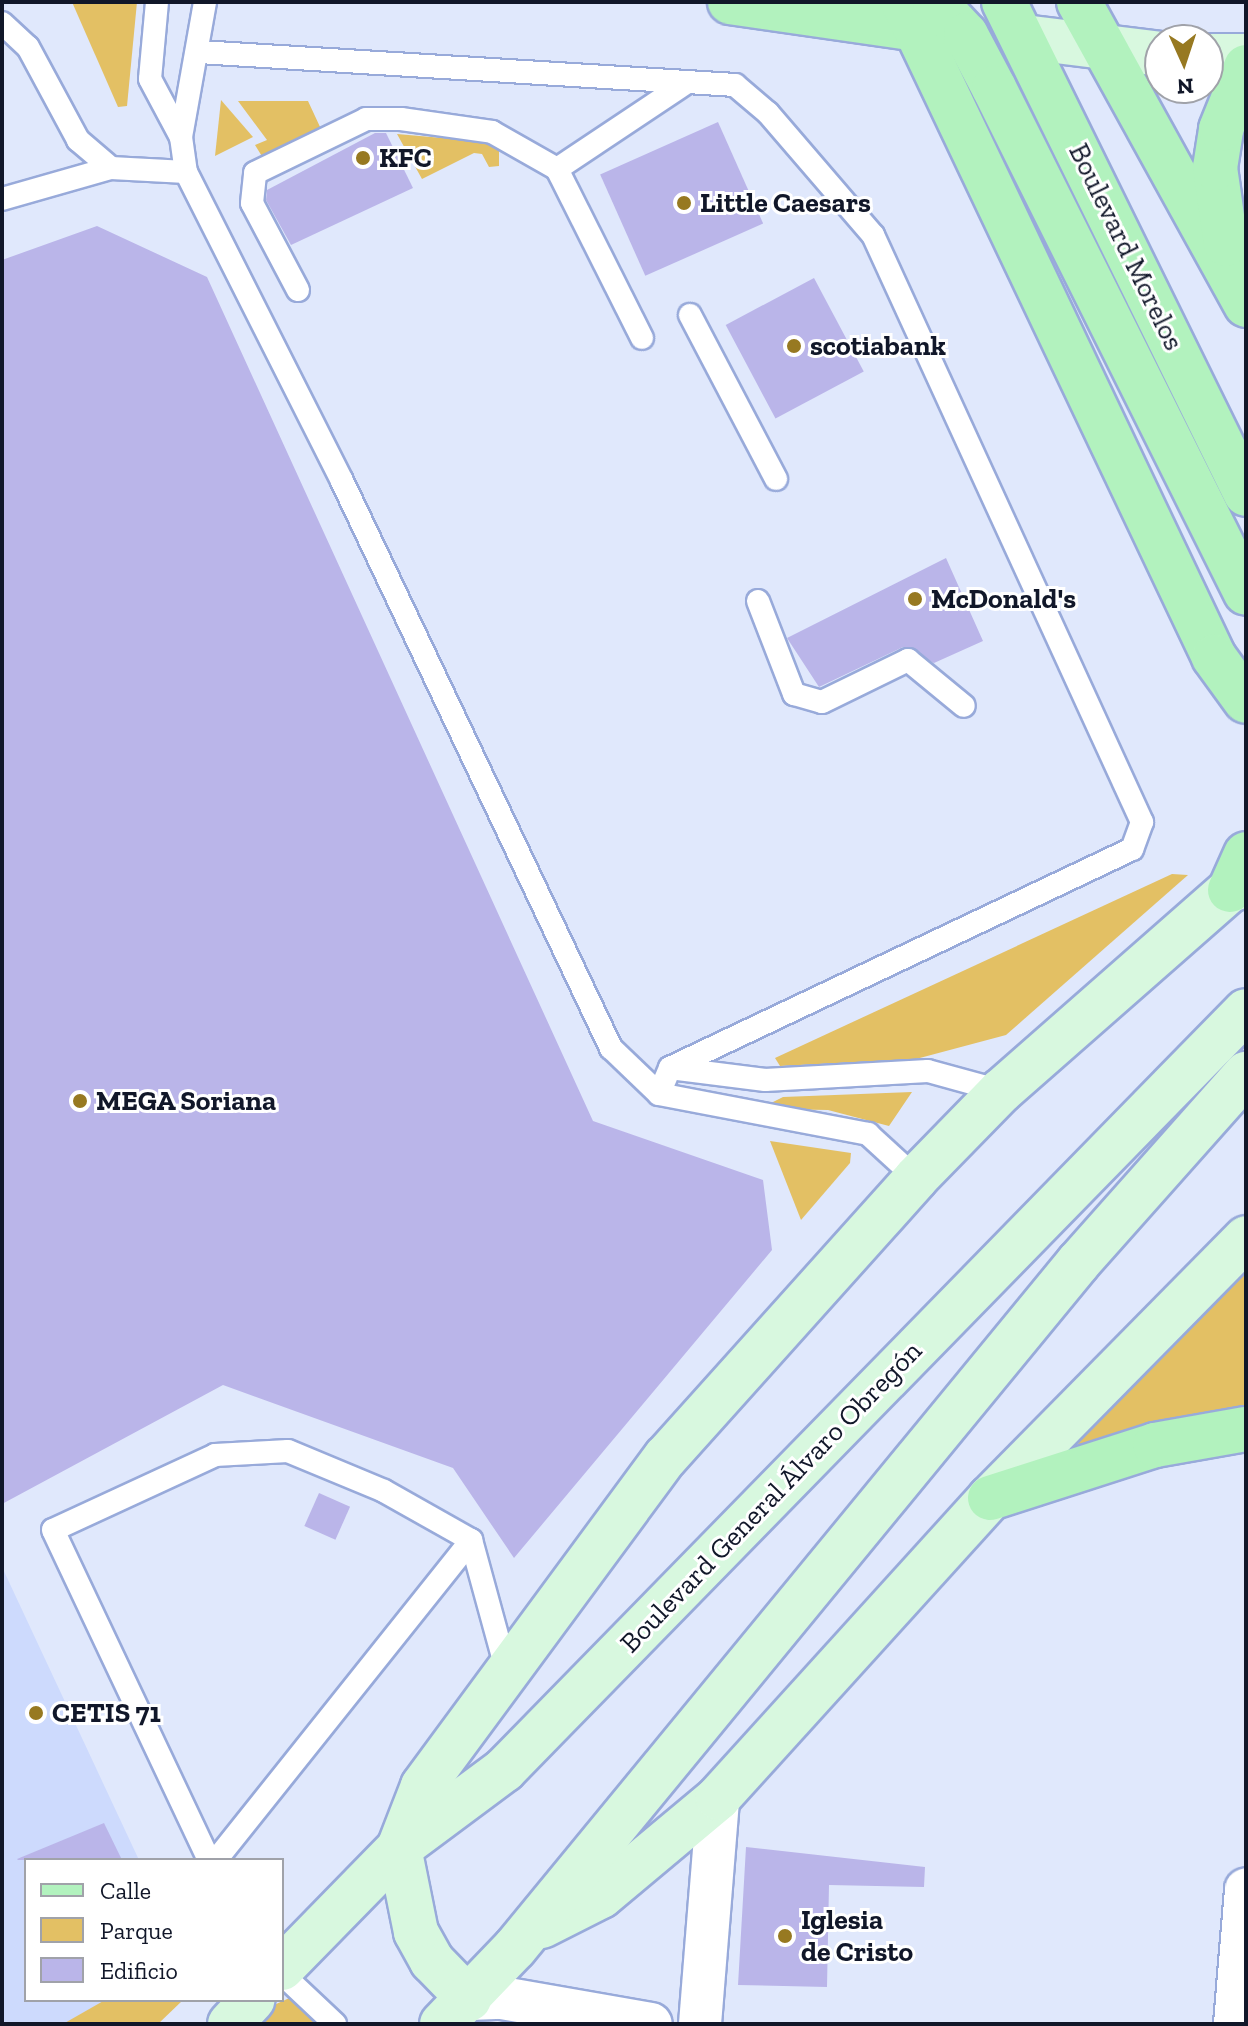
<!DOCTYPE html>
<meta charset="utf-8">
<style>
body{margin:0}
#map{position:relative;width:1248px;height:2026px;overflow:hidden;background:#e0e8fc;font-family:"Zilla Slab",serif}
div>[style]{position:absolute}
.built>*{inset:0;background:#cddafd}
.green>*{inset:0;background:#e3c064}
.building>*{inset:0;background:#bab5e9;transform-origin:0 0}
.roads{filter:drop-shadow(2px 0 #98aada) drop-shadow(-2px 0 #98aada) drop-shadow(0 2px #98aada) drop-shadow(0 -2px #98aada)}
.service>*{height:22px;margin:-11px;padding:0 11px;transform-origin:11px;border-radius:11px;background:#fff}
.minor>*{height:42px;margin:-21px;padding:0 21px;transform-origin:21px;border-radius:21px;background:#fff}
.secondary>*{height:44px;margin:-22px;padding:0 22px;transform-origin:22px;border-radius:22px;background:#d8f8df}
.primary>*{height:44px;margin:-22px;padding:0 22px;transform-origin:22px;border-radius:22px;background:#b2f2be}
.dots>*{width:22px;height:22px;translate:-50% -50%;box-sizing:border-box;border:4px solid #fff;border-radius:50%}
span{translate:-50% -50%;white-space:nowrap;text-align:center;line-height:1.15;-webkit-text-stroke:6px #fff;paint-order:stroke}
.poi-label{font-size:28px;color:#111729;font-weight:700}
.left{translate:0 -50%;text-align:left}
.street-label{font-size:28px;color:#111729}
.frame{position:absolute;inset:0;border:4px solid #111729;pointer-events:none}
.legend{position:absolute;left:24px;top:1858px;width:260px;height:144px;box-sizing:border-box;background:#fff;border:2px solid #a0a2a9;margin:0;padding:10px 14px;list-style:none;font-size:24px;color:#111729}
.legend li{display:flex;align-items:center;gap:16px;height:40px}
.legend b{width:40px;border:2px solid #a0a2a9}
.north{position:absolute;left:1144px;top:24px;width:80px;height:80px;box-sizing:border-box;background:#fff;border:2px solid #a0a2a9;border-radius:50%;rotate:177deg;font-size:22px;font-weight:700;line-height:32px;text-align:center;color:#111729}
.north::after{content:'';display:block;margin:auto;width:28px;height:36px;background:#977921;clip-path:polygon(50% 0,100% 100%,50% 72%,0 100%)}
</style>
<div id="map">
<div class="built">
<i style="clip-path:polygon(2px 1567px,139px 1860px,26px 1860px,26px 2000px,151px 2000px,128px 2024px,2px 2024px)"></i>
</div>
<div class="green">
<i style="clip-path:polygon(72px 2px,137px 2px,127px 106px,118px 107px)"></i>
<i style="clip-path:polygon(221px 100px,253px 137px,215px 156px)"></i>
<i style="clip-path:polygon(238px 101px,308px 101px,321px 129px,263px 158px,255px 145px,267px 140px)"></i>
<i style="clip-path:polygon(397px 134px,499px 143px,499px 166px,489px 167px,482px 154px,474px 153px,422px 179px)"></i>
<i style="clip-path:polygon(1172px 874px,1188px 875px,1006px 1035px,916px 1059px,780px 1066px,775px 1058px)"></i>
<i style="clip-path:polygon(912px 1092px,889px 1126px,828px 1110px,774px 1109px,771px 1103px,783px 1097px)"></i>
<i style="clip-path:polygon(770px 1141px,851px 1153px,850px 1163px,801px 1220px)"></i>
<i style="clip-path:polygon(1246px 1244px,1246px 1406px,1085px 1448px,1065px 1435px)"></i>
<i style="clip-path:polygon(296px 1995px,329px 2024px,246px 2024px,263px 2010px)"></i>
<i style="clip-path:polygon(105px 2000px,183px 2000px,158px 2024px,63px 2024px)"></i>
</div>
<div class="building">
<i style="left:718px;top:122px;width:111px;height:129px;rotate:66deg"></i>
<i style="clip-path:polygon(375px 133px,386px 133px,413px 188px,291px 245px,266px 200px,267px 190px)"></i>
<i style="clip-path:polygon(97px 226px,207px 277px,593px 1121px,763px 1180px,772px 1250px,514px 1558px,453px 1468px,223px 1385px,2px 1504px,2px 260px)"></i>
<i style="left:814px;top:278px;width:106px;height:100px;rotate:62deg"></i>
<i style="clip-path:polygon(946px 558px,983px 641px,934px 663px,903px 647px,819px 687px,787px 638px)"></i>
<i style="left:319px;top:1493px;width:34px;height:36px;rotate:24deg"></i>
<i style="clip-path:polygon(104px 1823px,122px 1860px,18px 1860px,17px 1859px)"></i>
<i style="clip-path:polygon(746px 1847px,925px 1867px,924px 1887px,829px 1885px,827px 1987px,738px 1985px)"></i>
</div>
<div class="roads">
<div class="service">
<i style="left:157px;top:2px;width:77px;rotate:95.2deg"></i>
<i style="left:150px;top:79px;width:66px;rotate:61.9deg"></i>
<i style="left:181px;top:137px;width:35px;rotate:82deg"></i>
<i style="left:186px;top:172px;width:346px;rotate:63.2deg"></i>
<i style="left:342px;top:481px;width:628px;rotate:64.62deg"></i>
<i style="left:611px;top:1048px;width:66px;rotate:43.8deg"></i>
<i style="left:659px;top:1094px;width:213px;rotate:10.8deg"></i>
<i style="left:868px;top:1134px;width:65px;rotate:42.5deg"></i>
<i style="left:2px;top:23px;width:35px;rotate:43deg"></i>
<i style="left:28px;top:47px;width:106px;rotate:61.7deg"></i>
<i style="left:78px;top:140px;width:43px;rotate:40.3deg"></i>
<i style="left:199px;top:52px;width:537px;rotate:3.52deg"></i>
<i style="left:735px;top:85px;width:43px;rotate:40.3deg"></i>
<i style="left:768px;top:113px;width:161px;rotate:49.3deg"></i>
<i style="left:873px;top:235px;width:646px;rotate:65.38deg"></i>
<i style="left:1142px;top:822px;width:29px;rotate:110deg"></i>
<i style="left:1132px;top:849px;width:511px;rotate:154.64deg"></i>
<i style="left:670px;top:1068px;width:28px;rotate:113deg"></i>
<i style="left:181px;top:137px;width:137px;rotate:-79.9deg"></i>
<i style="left:557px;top:169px;width:155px;rotate:-33.7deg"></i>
<i style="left:2px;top:199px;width:113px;rotate:-15.9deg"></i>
<i style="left:111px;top:168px;width:75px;rotate:3.1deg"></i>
<i style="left:298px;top:290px;width:98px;rotate:-117.9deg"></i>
<i style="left:252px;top:203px;width:30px;rotate:-84deg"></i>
<i style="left:255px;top:173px;width:123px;rotate:-25.9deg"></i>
<i style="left:366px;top:119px;width:35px"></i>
<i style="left:401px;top:119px;width:92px;rotate:8.1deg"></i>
<i style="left:492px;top:132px;width:75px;rotate:29.6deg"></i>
<i style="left:557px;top:169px;width:189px;rotate:63.3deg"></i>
<i style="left:690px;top:315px;width:185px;rotate:62.3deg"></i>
<i style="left:758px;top:601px;width:100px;rotate:68.8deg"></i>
<i style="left:794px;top:694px;width:29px;rotate:16deg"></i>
<i style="left:822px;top:702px;width:96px;rotate:-26deg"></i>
<i style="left:908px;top:660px;width:72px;rotate:39.4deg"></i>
<i style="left:670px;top:1068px;width:96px;rotate:7.2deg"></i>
<i style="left:765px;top:1080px;width:163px;rotate:-3.2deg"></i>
<i style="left:928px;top:1071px;width:76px;rotate:15.3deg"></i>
<i style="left:209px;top:1860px;width:365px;rotate:-115.3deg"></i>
<i style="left:53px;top:1530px;width:179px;rotate:-24.8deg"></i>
<i style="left:215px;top:1455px;width:73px;rotate:-3.1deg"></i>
<i style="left:288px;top:1451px;width:104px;rotate:22.6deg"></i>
<i style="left:384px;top:1491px;width:100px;rotate:29.4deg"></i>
<i style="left:471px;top:1540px;width:133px;rotate:74.7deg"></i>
<i style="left:216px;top:1860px;width:409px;rotate:-51.4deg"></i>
<i style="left:282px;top:1974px;width:73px;rotate:43.3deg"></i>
</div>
<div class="minor">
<i style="left:469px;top:1999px;width:33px;rotate:-2deg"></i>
<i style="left:502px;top:1998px;width:151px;rotate:9.9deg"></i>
<i style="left:700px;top:2024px;width:227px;rotate:-85.4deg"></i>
<i style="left:1235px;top:2024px;width:135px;rotate:-85.3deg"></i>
</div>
<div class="secondary">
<i style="left:1024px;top:37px;width:137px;rotate:7.1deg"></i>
<i style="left:1208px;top:56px;width:38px"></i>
<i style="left:542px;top:1926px;width:66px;rotate:-27deg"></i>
<i style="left:601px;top:1896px;width:153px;rotate:-39.9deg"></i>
<i style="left:718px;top:1798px;width:405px;rotate:-47.8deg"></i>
<i style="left:990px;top:1498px;width:365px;rotate:-45.4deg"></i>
<i style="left:282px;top:1968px;width:168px;rotate:-45.7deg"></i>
<i style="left:399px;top:1848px;width:131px;rotate:-36.6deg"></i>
<i style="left:504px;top:1770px;width:1061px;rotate:-45.65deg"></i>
<i style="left:469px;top:1999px;width:53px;rotate:-134.2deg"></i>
<i style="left:432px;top:1961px;width:33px;rotate:-119deg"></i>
<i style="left:416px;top:1932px;width:86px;rotate:-101.4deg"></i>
<i style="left:399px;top:1848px;width:66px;rotate:-68.8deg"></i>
<i style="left:423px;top:1786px;width:409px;rotate:-53.6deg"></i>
<i style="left:666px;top:1457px;width:375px;rotate:-48.1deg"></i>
<i style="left:916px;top:1178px;width:122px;rotate:-45.7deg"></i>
<i style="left:1001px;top:1091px;width:305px;rotate:-41.3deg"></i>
<i style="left:1230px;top:890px;width:17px;rotate:-17deg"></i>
<i style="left:230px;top:2024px;width:33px;rotate:-47deg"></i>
<i style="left:442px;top:2024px;width:105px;rotate:-46.2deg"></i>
<i style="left:515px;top:1948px;width:887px;rotate:-50.58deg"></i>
<i style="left:1078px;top:1263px;width:253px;rotate:-48.4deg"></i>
</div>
<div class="primary">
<i style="left:730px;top:2px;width:209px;rotate:8.2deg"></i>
<i style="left:903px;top:2px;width:725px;rotate:64.6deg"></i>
<i style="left:1214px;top:657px;width:54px;rotate:54deg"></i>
<i style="left:935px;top:2px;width:45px;rotate:46.8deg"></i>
<i style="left:966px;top:35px;width:60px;rotate:62.2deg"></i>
<i style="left:994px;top:88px;width:564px;rotate:63.48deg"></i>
<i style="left:1004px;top:2px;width:548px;rotate:63.81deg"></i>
<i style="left:1079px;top:2px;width:346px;rotate:61.1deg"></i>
<i style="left:1226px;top:244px;width:77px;rotate:-98.2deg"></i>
<i style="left:1215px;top:168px;width:39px;rotate:-81deg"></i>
<i style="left:1221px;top:129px;width:67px;rotate:-68deg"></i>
<i style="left:1230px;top:890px;width:39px;rotate:-66deg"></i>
<i style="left:990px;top:1498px;width:173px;rotate:-17.8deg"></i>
<i style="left:1155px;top:1445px;width:92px;rotate:-10deg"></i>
</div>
</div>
<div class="dots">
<i style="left:363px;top:158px;background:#977921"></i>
<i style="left:684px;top:203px;background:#977921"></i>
<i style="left:794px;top:346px;background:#977921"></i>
<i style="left:915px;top:599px;background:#977921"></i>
<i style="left:80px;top:1101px;background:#977921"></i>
<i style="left:36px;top:1713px;background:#977921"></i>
<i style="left:785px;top:1936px;background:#977921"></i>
</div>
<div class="poi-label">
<span class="left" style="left:379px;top:158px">KFC</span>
<span class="left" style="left:700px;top:203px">Little Caesars</span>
<span class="left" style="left:810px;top:346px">scotiabank</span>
<span class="left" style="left:931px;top:599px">McDonald's</span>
<span class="left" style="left:96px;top:1101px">MEGA Soriana</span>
<span class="left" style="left:52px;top:1713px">CETIS 71</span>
<span class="left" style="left:801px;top:1936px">Iglesia<br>de Cristo</span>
</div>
<div class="street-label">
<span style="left:1126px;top:247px;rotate:64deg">Boulevard Morelos</span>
<span style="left:771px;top:1497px;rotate:-46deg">Boulevard General Álvaro Obregón</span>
</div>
<div class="frame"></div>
<ul class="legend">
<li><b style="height:10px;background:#b2f2be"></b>Calle</li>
<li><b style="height:22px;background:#e3c064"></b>Parque</li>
<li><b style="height:22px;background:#bab5e9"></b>Edificio</li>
</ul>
<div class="north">N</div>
</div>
